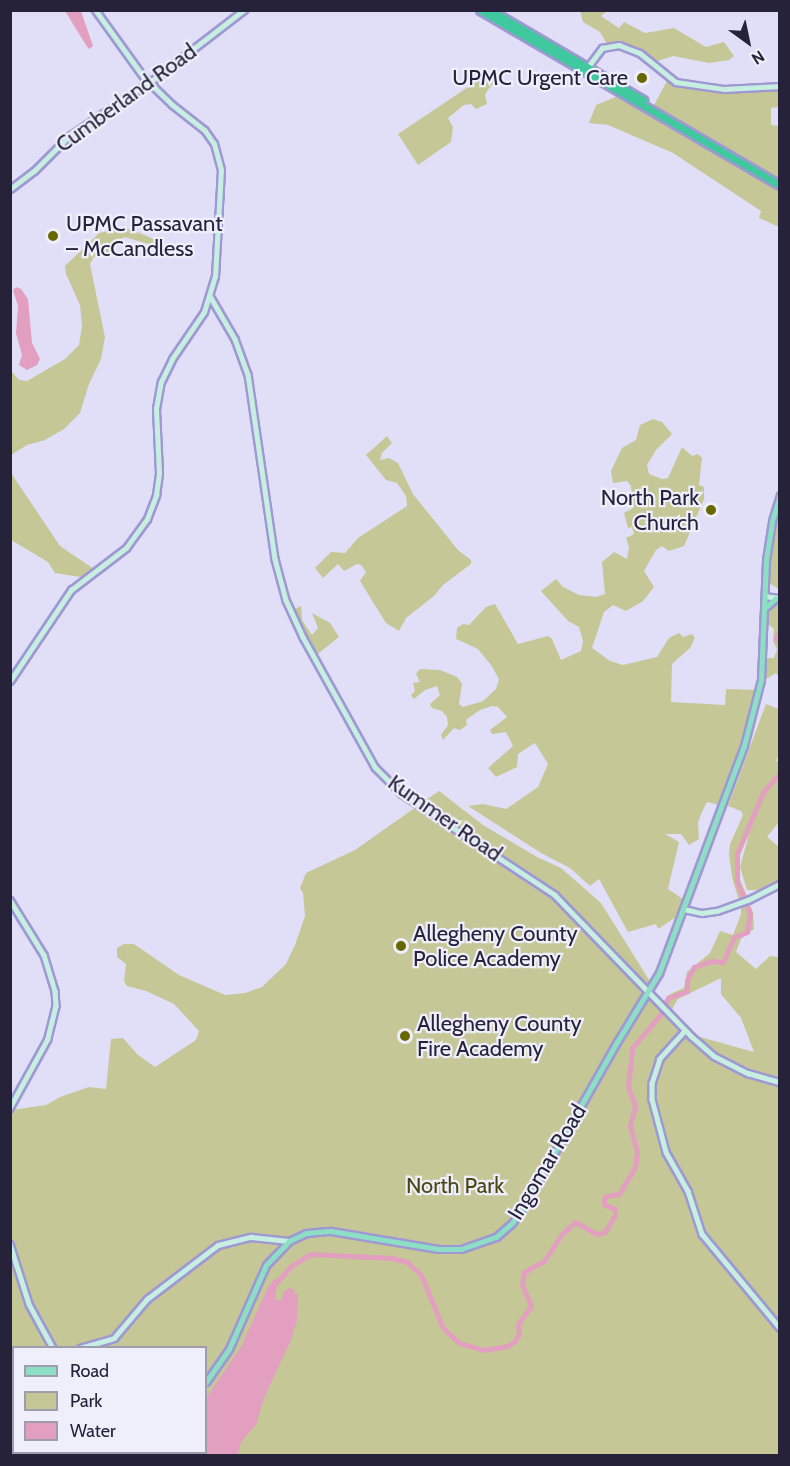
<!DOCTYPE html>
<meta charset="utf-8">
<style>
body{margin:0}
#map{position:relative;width:790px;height:1466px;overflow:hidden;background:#e1dff8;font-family:Cabin,sans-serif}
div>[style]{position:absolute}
.green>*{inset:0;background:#c6c796}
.water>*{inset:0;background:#e29fbf}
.stream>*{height:1.5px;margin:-0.75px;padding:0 0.75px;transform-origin:0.75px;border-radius:0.75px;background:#e29fbf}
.river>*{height:5px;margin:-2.5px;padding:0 2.5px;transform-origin:2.5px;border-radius:2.5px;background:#e29fbf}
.roads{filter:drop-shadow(2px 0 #9f98d3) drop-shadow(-2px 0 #9f98d3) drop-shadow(0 2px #9f98d3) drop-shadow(0 -2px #9f98d3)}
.secondary>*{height:4.5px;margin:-2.25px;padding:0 2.25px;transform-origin:2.25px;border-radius:2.25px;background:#c6efe2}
.primary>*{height:5px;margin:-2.5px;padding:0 2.5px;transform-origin:2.5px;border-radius:2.5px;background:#8cdfc5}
.highway>*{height:7px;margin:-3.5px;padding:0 3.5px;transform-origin:3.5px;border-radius:3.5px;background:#40c99f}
.dots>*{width:16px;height:16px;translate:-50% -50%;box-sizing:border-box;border:3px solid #efeefb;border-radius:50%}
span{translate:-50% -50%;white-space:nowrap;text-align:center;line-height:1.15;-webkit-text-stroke:4.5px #efeefb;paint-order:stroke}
.poi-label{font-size:22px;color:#252239}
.right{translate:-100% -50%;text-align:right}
.left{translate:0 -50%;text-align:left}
.street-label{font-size:22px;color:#252239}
.park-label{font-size:22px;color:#474712}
.frame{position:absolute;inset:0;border:12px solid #252239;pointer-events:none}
.legend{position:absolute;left:12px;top:1346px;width:195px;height:108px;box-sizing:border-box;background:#efeefb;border:2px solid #9e9cad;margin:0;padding:8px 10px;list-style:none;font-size:18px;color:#252239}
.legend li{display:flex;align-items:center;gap:12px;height:30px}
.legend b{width:30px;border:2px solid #9e9cad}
.north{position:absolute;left:718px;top:12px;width:60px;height:60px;-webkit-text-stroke:4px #efeefb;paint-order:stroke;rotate:147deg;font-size:16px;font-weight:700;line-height:24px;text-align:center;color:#252239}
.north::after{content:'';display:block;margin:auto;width:21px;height:27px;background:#252239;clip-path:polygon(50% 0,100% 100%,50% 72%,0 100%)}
</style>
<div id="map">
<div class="green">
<i style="clip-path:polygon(580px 11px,607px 11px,601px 16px,619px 28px,624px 22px,645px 33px,674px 28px,706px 47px,724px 42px,734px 56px,729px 60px,709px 63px,673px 56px,651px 63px,633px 49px,608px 46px,600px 32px,583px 22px)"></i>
<i style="clip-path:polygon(492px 71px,497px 78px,485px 94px,487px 104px,476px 109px,471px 104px,464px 105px,448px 118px,453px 127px,451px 142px,418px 165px,398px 134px)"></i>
<i style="clip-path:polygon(668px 79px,705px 88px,779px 86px,779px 107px,771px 108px,771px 125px,779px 126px,779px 181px,653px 107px)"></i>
<i style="clip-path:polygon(623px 94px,779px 185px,779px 227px,759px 218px,761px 211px,673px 153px,608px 125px,589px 123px,596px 105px)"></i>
<i style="clip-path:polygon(121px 228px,133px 230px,162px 243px,169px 247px,168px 250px,125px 237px,116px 242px,110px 254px,94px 257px,90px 264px,105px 337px,101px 359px,89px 384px,80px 413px,64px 429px,45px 440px,27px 445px,11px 455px,11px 371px,19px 380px,27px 381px,65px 359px,79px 345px,82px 325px,80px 305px,66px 274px,65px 266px,99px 233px)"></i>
<i style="clip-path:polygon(653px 419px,662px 422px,672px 434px,656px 450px,647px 465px,649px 474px,662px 479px,668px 478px,682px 447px,692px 456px,698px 454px,702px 458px,699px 485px,704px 487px,704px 499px,684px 546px,669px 551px,662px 546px,656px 550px,644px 571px,654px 587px,643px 601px,626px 611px,613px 605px,604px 612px,592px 648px,610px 661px,623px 665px,657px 657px,669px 638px,679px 633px,683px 637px,692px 634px,695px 638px,690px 648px,672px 664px,671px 702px,725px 705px,726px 689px,759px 690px,719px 805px,707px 802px,701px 814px,698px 823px,699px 839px,689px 845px,681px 834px,665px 834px,679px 842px,668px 889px,683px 899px,676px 917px,658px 929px,656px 924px,628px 932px,599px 879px,590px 886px,570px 868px,541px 853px,468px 806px,483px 804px,506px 809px,538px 787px,548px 764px,535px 743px,518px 754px,517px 767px,496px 777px,488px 768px,513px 746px,506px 732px,492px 734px,490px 730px,507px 717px,498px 707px,492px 706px,480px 710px,466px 720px,467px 725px,460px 730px,454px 728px,443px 740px,441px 735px,448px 725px,447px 717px,442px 711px,432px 708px,430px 704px,440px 695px,437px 686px,425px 690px,414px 699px,411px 695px,415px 691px,413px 683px,420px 682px,416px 674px,420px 669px,440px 670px,457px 677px,462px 684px,459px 704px,463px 707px,483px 701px,496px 689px,499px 679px,491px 665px,478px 649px,456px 639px,457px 628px,463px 624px,469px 625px,486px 607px,495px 604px,518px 644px,548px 636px,552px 639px,561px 660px,581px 651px,583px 641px,579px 627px,568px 621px,541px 591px,556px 579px,563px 587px,579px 595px,596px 597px,605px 594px,602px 562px,614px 552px,627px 559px,629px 548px,626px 538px,634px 534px,632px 527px,628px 528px,624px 513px,633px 508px,631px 486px,627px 481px,613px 483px,611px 471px,622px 448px,636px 440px,640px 425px)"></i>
<i style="clip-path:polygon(387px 436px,392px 443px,382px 453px,380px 460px,389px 458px,398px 463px,413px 494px,458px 550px,471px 560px,471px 564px,443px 585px,434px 596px,406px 618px,399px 631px,386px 623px,360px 581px,366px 572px,361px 565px,357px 564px,344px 571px,338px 564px,323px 578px,315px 568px,331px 552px,345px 553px,358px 538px,407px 506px,406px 496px,397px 483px,386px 480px,366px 455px)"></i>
<i style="clip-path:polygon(11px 473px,60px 546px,94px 569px,80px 577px,55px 573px,48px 562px,11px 540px)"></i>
<i style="clip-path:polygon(779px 511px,779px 589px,769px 583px,772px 539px)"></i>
<i style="clip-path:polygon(779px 601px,779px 677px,776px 673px,763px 681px,764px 658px,774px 658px,777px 649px,773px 641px,774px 629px,768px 624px,769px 605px)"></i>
<i style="clip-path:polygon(301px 606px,302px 620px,312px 635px,318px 628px,312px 613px,330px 623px,339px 637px,314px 657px,291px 611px)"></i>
<i style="clip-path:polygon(766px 704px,779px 709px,779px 753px,776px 762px,779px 760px,779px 822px,767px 837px,779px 847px,779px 880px,760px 890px,747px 890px,740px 867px,749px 834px,739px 848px,736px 861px,737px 873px,748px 898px,739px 901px,732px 877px,729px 854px,730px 844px,743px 815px,741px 811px,728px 806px)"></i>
<i style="clip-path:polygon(evenodd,439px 791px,483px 825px,537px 857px,561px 868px,601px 903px,651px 983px,645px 995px,691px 1043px,700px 1037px,754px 1052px,741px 1018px,721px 994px,721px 978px,678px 999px,671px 1011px,663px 1002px,670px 994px,684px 988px,687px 972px,710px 953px,720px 931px,733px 935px,741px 914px,741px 906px,749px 902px,753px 912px,754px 929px,741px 939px,736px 952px,756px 969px,770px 956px,779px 957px,779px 1455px,11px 1456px,11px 1110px,46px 1105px,60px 1097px,89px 1087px,106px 1089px,111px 1039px,123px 1038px,138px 1055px,155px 1067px,196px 1040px,199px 1031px,174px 1004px,146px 991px,127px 986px,124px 981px,126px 964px,117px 957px,117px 948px,124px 944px,134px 944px,179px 975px,225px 995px,245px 993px,262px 987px,286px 964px,295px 945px,305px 916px,303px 893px,300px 888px,306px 873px,355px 850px,416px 807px,423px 811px,426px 809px,420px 804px,439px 791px,14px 1348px,206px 1348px,206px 1452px,14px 1452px,14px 1348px)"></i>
</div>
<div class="water">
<i style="clip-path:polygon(65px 11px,81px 11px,93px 46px,89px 49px,86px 45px)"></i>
<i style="clip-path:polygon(16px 287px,21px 289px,28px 299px,32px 343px,40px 359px,37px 365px,27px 370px,19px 365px,22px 355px,16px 333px,18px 306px,13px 290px)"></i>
<i style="clip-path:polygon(278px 1279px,275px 1299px,281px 1301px,284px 1291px,289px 1288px,295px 1290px,294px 1294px,298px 1294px,297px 1321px,291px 1340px,264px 1398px,256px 1425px,241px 1442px,238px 1455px,152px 1455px,155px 1453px,206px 1452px,206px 1398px,241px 1347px,267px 1289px,273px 1280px)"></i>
</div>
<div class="stream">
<i style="left:780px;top:573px;width:13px;rotate:90deg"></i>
</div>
<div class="river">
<i style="left:779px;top:604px;width:1px"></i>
<i style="left:780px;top:631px;width:8px;rotate:120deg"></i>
<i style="left:776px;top:638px;width:6px;rotate:45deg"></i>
<i style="left:275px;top:1284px;width:24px;rotate:-48deg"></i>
<i style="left:291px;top:1266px;width:22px;rotate:-32deg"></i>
<i style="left:310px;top:1254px;width:82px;rotate:2.8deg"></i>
<i style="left:392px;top:1258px;width:16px;rotate:15deg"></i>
<i style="left:407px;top:1262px;width:19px;rotate:43deg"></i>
<i style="left:421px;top:1275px;width:57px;rotate:67.5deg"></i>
<i style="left:443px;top:1328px;width:22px;rotate:43deg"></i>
<i style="left:459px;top:1343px;width:25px;rotate:16deg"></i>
<i style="left:483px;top:1350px;width:24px;rotate:-9deg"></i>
<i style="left:507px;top:1346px;width:8px;rotate:-30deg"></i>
<i style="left:514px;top:1342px;width:9px;rotate:-58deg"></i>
<i style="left:519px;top:1334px;width:10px;rotate:-96deg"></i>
<i style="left:518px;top:1324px;width:22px;rotate:-54deg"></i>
<i style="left:531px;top:1306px;width:23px;rotate:-113deg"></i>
<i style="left:522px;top:1285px;width:13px;rotate:-81deg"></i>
<i style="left:524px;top:1272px;width:23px;rotate:-29deg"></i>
<i style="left:544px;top:1261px;width:31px;rotate:-57deg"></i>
<i style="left:561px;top:1235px;width:19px;rotate:-43deg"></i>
<i style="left:575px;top:1222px;width:25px;rotate:29deg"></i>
<i style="left:597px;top:1234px;width:8px;rotate:-14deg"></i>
<i style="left:605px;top:1232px;width:20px;rotate:-60deg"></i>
<i style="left:615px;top:1215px;width:6px;rotate:-90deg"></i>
<i style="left:615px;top:1209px;width:12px;rotate:-156deg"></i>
<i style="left:604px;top:1204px;width:4px;rotate:-90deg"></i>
<i style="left:604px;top:1200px;width:4px;rotate:-63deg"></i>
<i style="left:606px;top:1196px;width:13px;rotate:-9deg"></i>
<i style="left:619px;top:1194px;width:31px;rotate:-59deg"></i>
<i style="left:635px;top:1167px;width:15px;rotate:-82deg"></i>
<i style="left:637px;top:1152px;width:27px;rotate:-105deg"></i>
<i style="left:630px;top:1126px;width:21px;rotate:-76deg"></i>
<i style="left:635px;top:1106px;width:20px;rotate:-110deg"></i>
<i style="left:628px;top:1087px;width:39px;rotate:-84deg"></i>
<i style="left:632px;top:1048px;width:43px;rotate:-49.7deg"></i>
<i style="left:660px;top:1015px;width:19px;rotate:-65deg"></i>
<i style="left:668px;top:998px;width:20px;rotate:-20deg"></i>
<i style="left:687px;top:991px;width:11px;rotate:-90deg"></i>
<i style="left:687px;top:980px;width:15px;rotate:-62deg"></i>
<i style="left:694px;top:967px;width:18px;rotate:-19deg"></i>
<i style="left:711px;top:961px;width:12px;rotate:5deg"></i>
<i style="left:723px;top:962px;width:27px;rotate:-66deg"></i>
<i style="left:734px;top:937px;width:14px;rotate:-21deg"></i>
<i style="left:747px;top:932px;width:18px;rotate:-81deg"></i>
<i style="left:750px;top:914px;width:35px;rotate:-112deg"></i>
<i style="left:737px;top:881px;width:27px;rotate:-90deg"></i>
<i style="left:737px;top:854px;width:67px;rotate:-67.2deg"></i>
<i style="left:763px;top:792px;width:25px;rotate:-48deg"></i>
</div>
<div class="roads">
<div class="secondary">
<i style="left:587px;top:68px;width:25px;rotate:-53deg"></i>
<i style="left:602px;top:48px;width:17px;rotate:-10deg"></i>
<i style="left:619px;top:45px;width:22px;rotate:21deg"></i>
<i style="left:640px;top:53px;width:46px;rotate:38.9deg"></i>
<i style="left:676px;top:82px;width:49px;rotate:8.3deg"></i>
<i style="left:724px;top:89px;width:56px;rotate:-3.1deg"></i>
<i style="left:10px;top:189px;width:30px;rotate:-37deg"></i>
<i style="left:34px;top:171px;width:49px;rotate:-45deg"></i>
<i style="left:69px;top:136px;width:101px;rotate:-33.7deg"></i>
<i style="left:153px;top:80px;width:115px;rotate:-37.6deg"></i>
<i style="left:210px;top:296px;width:50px;rotate:59.8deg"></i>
<i style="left:235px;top:339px;width:37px;rotate:70deg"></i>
<i style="left:248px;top:374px;width:187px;rotate:81.7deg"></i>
<i style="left:275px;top:559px;width:42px;rotate:75deg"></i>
<i style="left:286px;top:600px;width:41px;rotate:65.3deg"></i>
<i style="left:303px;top:637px;width:149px;rotate:61deg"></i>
<i style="left:375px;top:767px;width:38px;rotate:45deg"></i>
<i style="left:402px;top:794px;width:183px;rotate:33.4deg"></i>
<i style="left:555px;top:895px;width:196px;rotate:46deg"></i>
<i style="left:691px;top:1036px;width:30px;rotate:41deg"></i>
<i style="left:714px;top:1056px;width:38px;rotate:27deg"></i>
<i style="left:748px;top:1073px;width:33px;rotate:16deg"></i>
<i style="left:765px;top:596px;width:15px;rotate:8deg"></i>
<i style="left:10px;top:681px;width:110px;rotate:-56.2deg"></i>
<i style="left:71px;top:590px;width:69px;rotate:-37.4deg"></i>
<i style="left:126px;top:548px;width:36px;rotate:-54deg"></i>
<i style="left:147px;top:519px;width:26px;rotate:-69deg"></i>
<i style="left:156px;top:495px;width:22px;rotate:-82deg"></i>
<i style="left:159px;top:473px;width:64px;rotate:-92.7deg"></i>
<i style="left:156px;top:409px;width:27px;rotate:-80deg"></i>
<i style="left:161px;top:382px;width:25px;rotate:-64deg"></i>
<i style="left:172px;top:359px;width:57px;rotate:-55.8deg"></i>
<i style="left:204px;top:312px;width:37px;rotate:-73deg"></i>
<i style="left:215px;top:277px;width:107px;rotate:-86.8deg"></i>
<i style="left:221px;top:170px;width:27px;rotate:-105deg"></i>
<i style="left:214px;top:144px;width:16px;rotate:-125deg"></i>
<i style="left:205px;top:131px;width:42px;rotate:-141.8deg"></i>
<i style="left:172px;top:105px;width:39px;rotate:-136deg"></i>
<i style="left:144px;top:78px;width:84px;rotate:-125.8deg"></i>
<i style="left:10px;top:900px;width:65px;rotate:58.3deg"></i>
<i style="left:44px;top:955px;width:38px;rotate:73deg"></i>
<i style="left:55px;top:991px;width:15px;rotate:86deg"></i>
<i style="left:56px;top:1006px;width:34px;rotate:104deg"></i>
<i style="left:48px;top:1039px;width:79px;rotate:118.8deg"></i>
<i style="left:684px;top:909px;width:18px;rotate:13deg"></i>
<i style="left:702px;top:913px;width:15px;rotate:-8deg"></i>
<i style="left:717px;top:911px;width:33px;rotate:-20deg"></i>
<i style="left:748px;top:900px;width:36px;rotate:-27deg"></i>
<i style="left:685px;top:1031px;width:38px;rotate:132deg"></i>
<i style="left:660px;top:1059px;width:25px;rotate:108deg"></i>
<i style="left:652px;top:1083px;width:16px;rotate:90deg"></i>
<i style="left:652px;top:1099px;width:55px;rotate:75.2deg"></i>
<i style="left:666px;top:1152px;width:45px;rotate:60.6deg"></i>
<i style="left:688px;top:1191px;width:45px;rotate:72deg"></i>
<i style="left:702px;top:1234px;width:122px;rotate:50.3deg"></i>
<i style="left:10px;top:1244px;width:63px;rotate:72.4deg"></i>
<i style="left:29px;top:1304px;width:50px;rotate:61.4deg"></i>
<i style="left:80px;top:1348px;width:35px;rotate:-16deg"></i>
<i style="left:114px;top:1338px;width:51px;rotate:-49.8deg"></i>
<i style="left:147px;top:1299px;width:89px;rotate:-37.3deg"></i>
<i style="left:218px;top:1245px;width:34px;rotate:-14deg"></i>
<i style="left:251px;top:1237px;width:38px;rotate:6deg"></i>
<i style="left:123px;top:1452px;width:4px;rotate:63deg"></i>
</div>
<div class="primary">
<i style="left:766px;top:607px;width:13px;rotate:-42deg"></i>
<i style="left:206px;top:1382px;width:40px;rotate:-55.1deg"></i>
<i style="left:229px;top:1349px;width:92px;rotate:-66.2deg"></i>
<i style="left:266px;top:1265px;width:33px;rotate:-46deg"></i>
<i style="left:289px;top:1241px;width:19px;rotate:-25deg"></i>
<i style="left:306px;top:1233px;width:25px;rotate:-5deg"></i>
<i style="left:331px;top:1231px;width:109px;rotate:9.5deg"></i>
<i style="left:439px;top:1249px;width:22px"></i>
<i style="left:461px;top:1249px;width:37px;rotate:-19deg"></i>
<i style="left:496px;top:1237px;width:21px;rotate:-41deg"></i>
<i style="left:512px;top:1223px;width:19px;rotate:-54deg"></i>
<i style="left:523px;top:1208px;width:191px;rotate:-60.5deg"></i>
<i style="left:617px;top:1042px;width:81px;rotate:-58.7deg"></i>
<i style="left:659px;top:973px;width:242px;rotate:-69.5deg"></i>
<i style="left:744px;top:746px;width:68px;rotate:-75.6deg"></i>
<i style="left:761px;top:680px;width:120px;rotate:-87.6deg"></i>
<i style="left:766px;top:560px;width:39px;rotate:-81deg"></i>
<i style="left:772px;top:521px;width:27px;rotate:-73deg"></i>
<i style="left:114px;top:1456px;width:6px;rotate:-45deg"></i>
</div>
<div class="highway">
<i style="left:480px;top:10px;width:347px;rotate:30.3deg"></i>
<i style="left:490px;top:10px;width:178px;rotate:30.5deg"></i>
</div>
</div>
<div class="dots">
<i style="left:642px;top:78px;background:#696700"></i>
<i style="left:53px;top:236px;background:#696700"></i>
<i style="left:711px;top:510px;background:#696700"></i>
<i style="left:401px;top:946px;background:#696700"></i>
<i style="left:405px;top:1036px;background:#696700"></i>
</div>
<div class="poi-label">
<span class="right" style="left:628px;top:78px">UPMC Urgent Care</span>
<span class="left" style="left:66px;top:236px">UPMC Passavant<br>– McCandless</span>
<span class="right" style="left:699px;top:510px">North Park<br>Church</span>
<span class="left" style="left:413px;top:946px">Allegheny County<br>Police Academy</span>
<span class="left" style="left:417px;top:1036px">Allegheny County<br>Fire Academy</span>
</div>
<div class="street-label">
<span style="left:126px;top:98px;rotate:-36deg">Cumberland Road</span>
<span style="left:445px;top:818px;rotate:35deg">Kummer Road</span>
<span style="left:547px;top:1162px;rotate:-59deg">Ingomar Road</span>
</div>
<div class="park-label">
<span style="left:455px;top:1186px">North Park</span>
</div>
<div class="frame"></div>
<ul class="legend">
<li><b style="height:8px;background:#8cdfc5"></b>Road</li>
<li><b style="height:16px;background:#c6c796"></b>Park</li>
<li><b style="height:16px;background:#e29fbf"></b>Water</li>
</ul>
<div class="north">N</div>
</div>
